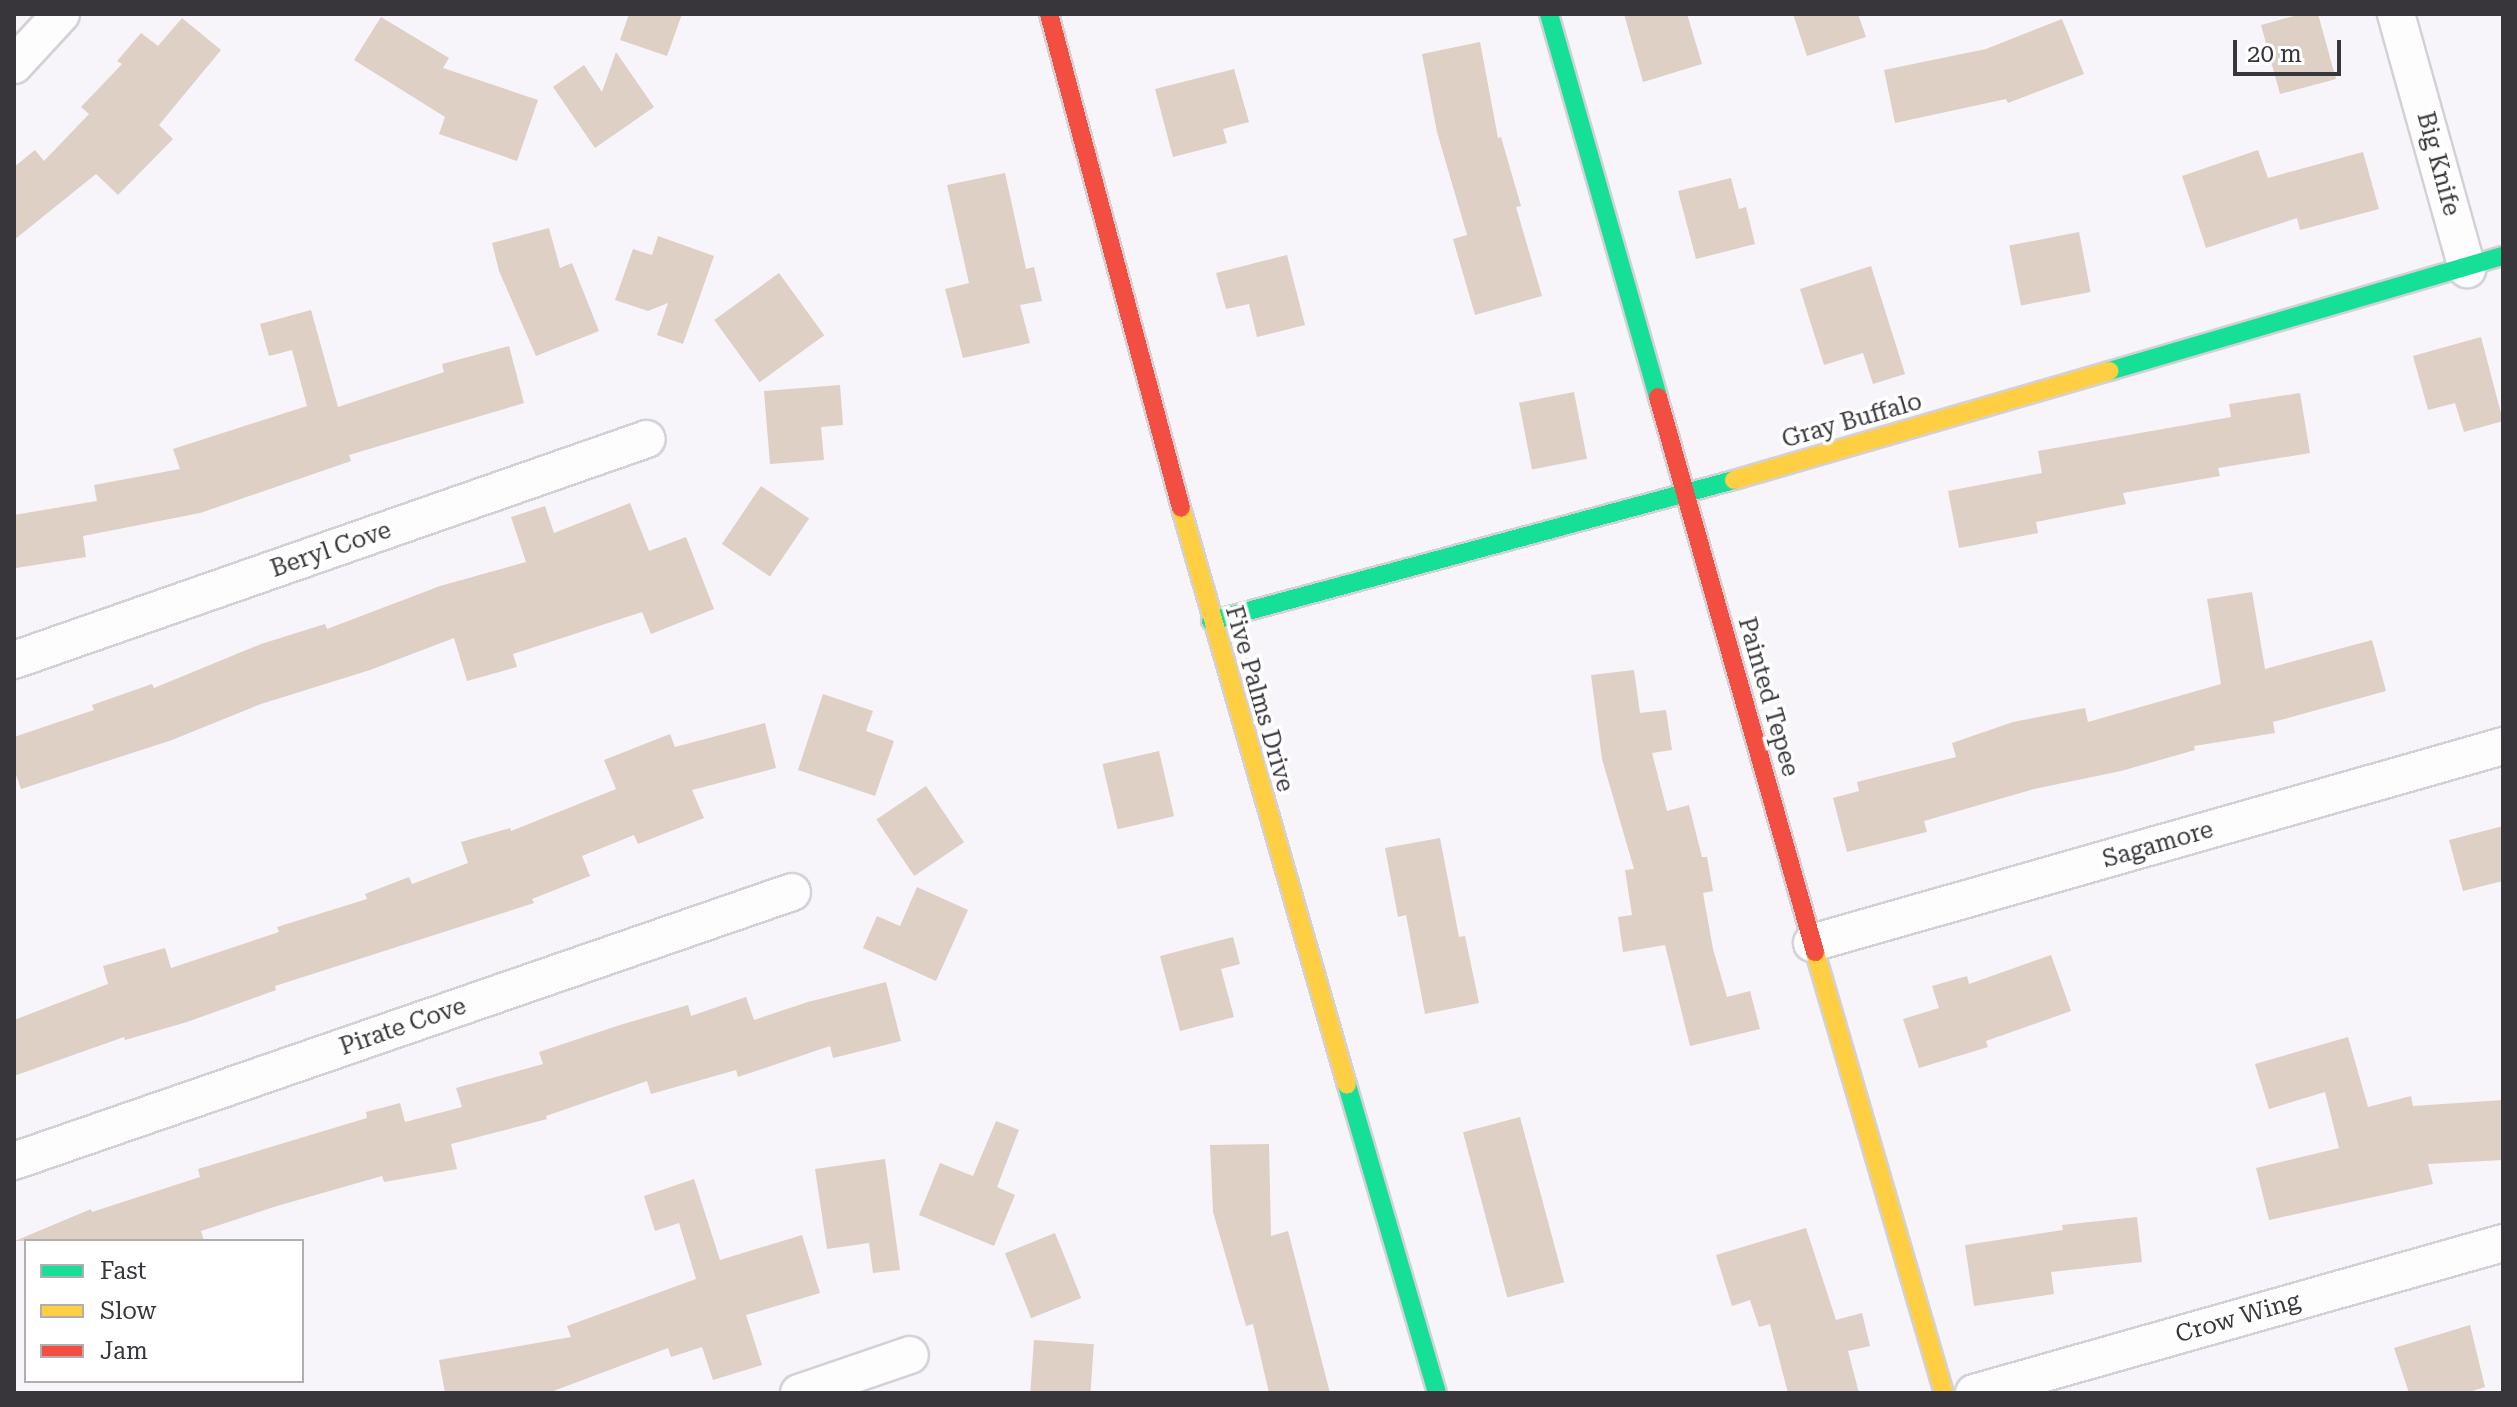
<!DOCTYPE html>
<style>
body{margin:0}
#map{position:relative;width:2517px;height:1407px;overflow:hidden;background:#f7f4fa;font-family:"Roboto Serif",serif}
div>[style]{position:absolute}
.building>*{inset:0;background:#ded0c5;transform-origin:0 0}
.roads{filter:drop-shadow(2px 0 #d3d1d6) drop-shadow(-2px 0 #d3d1d6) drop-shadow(0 2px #d3d1d6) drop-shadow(0 -2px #d3d1d6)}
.street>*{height:36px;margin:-18px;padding:0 18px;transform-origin:18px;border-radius:18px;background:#fefdfe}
.fast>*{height:18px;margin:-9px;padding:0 9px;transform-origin:9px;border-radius:9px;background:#16e098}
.slow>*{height:18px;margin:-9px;padding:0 9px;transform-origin:9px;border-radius:9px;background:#ffcf43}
.jam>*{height:18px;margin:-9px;padding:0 9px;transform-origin:9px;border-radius:9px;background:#f24e42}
span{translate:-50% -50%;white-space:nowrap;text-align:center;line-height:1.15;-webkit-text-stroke:7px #fff;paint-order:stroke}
.street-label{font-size:24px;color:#38363a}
.frame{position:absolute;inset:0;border:16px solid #38363a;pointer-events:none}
.legend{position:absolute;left:24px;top:1239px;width:280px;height:144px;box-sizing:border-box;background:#fff;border:2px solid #afafb0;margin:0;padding:10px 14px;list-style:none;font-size:24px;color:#38363a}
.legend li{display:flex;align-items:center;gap:16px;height:40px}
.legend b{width:40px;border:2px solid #afafb0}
.scale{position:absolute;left:2233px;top:40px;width:108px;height:36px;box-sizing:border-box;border:4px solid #38363a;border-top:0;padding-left:10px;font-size:24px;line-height:28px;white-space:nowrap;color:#38363a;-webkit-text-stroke:6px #fff;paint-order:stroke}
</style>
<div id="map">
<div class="building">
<i style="clip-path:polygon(629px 14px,682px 14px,667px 56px,620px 40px)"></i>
<i style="clip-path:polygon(1624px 14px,1687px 14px,1702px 64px,1643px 82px)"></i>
<i style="clip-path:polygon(1793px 14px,1858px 14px,1866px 37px,1807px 56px)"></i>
<i style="clip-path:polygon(2301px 14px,2318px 14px,2336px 79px,2280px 94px,2261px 25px)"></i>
<i style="clip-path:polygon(381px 17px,449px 58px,443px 68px,538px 100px,517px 161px,439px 134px,445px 117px,354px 60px)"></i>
<i style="clip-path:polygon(182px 18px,221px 50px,159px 125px,173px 139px,118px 195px,96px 174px,14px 240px,14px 167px,35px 150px,44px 161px,89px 114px,81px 107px,122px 64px,117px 61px,141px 33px,158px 46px)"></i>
<i style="clip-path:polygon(2062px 19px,2084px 74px,2008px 103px,2006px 99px,1895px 123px,1884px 70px,1986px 49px)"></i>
<i style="clip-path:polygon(1480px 42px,1498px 138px,1501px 137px,1521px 206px,1516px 207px,1542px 296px,1475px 315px,1453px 239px,1467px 235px,1437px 132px,1422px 54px)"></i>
<i style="clip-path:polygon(616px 52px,654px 107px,595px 148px,553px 87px,584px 65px,602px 92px)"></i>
<i style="clip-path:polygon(1234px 69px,1249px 122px,1223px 129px,1227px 143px,1173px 157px,1155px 89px)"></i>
<i style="clip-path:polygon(2258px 150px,2268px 178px,2363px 152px,2379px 209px,2300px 230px,2297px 218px,2206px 248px,2182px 176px)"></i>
<i style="clip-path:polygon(1005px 173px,1026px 269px,1034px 267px,1042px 301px,1020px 305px,1030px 343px,963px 358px,945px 289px,969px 283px,947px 185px)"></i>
<i style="clip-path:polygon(1731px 178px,1739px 209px,1746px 207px,1755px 244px,1696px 259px,1678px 191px)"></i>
<i style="clip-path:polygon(549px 228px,560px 268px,572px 263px,599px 331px,536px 356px,499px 271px,492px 243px)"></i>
<i style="left:2079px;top:232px;width:61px;height:71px;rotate:79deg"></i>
<i style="clip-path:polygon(658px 236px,714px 256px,683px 344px,657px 335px,668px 303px,648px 311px,615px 300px,633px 249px,652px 255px)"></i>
<i style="clip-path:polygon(1287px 255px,1305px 325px,1257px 337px,1249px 304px,1226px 309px,1216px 273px)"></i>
<i style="clip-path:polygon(1871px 266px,1905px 374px,1873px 384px,1863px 353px,1824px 365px,1800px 289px)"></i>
<i style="left:779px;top:273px;width:77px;height:80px;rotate:54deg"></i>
<i style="clip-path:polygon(311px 310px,338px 407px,444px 372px,442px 364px,509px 346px,524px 403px,349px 455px,351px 461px,200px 513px,83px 536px,86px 557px,16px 568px,14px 515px,97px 501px,94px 485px,180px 469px,173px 449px,307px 406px,292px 350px,269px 356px,260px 324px)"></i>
<i style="clip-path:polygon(2481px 337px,2503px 421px,2464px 432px,2455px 403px,2428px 410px,2413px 356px)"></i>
<i style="clip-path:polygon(840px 385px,843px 425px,821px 427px,824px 460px,770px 464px,764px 391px)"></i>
<i style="left:1574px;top:392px;width:68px;height:56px;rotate:79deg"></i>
<i style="clip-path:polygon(2300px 393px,2310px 453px,2218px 468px,2220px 476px,2123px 493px,2126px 504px,2036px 522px,2038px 533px,1959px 548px,1948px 491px,2042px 473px,2038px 451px,2231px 417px,2229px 404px)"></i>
<i style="left:761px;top:486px;width:58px;height:70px;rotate:34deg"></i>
<i style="clip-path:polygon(630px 503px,649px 551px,686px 537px,714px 609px,651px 634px,642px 612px,513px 654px,517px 667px,467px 681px,454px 638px,370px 670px,261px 704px,172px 740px,21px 789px,14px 769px,14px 737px,94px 710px,92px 705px,152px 684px,154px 688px,261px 644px,325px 624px,327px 629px,440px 586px,526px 562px,511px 517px,545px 506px,554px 533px)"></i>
<i style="clip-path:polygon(2252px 592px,2265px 669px,2372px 640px,2386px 691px,2273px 722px,2275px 733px,2194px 746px,2195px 750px,2121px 771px,2034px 789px,1924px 821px,1927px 832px,1847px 852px,1833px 798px,1859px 791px,1857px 782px,1956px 757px,1952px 743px,2013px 722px,2085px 708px,2088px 722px,2221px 684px,2207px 599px)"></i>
<i style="clip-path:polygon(1634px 670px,1640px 713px,1666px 710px,1672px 750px,1652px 753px,1667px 811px,1689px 805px,1702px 857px,1707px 857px,1713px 891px,1703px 893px,1713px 949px,1727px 997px,1750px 991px,1760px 1029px,1690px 1046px,1665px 945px,1623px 952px,1618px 917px,1632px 915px,1625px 870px,1634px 869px,1602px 759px,1591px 675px)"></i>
<i style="clip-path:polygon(823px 694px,873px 711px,866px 731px,894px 741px,875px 796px,798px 770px)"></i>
<i style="clip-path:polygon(765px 723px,776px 768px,692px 790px,704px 818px,638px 844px,634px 835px,582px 856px,590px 876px,532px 899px,534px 903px,275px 986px,276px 990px,187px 1022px,125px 1040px,124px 1037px,14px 1076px,14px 1020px,108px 984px,103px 966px,165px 948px,171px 968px,279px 932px,277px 927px,367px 899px,365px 894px,409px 877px,412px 884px,468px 863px,461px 842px,510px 828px,511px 831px,616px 789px,604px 760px,670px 734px,675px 747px)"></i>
<i style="left:1159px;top:751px;width:67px;height:58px;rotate:77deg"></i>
<i style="left:926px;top:786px;width:68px;height:60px;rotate:56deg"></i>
<i style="clip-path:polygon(2503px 826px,2503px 881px,2463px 891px,2449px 840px)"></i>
<i style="clip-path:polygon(1440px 838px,1459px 937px,1465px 936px,1479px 1003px,1425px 1014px,1406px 915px,1398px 917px,1385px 848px)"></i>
<i style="clip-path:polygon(917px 887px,968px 910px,936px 981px,863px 948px,877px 916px,900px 926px)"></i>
<i style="clip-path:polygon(1233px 937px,1240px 964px,1221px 969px,1234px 1017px,1180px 1031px,1160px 956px)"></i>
<i style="clip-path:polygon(2051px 955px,2071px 1011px,1986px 1041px,1988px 1047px,1919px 1068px,1903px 1019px,1939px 1008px,1932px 986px,1967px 976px,1969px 984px)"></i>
<i style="clip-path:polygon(886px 982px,901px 1041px,833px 1058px,830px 1046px,738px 1077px,736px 1070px,651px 1094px,647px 1081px,546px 1116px,547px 1119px,451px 1144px,457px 1169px,384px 1182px,382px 1176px,277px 1206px,201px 1231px,204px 1241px,15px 1241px,91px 1209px,92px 1212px,200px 1177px,198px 1169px,367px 1118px,366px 1112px,400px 1103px,405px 1122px,462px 1107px,456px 1088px,543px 1064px,539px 1052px,620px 1025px,688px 1005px,691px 1016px,746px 997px,754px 1020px,808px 1002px)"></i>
<i style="clip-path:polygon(2348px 1037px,2368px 1107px,2411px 1096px,2413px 1106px,2503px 1100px,2503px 1160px,2428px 1164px,2433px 1184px,2269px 1220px,2256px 1168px,2339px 1148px,2325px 1092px,2269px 1109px,2255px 1064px)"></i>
<i style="left:1520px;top:1117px;width:171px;height:59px;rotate:75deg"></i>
<i style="clip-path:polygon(996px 1121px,1019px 1130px,997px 1187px,1015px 1195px,994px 1246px,919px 1215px,940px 1163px,973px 1176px)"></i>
<i style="clip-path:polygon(1269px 1144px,1271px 1236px,1288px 1231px,1330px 1393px,1269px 1393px,1253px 1324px,1246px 1326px,1213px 1212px,1210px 1145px)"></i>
<i style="clip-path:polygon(885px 1159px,900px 1270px,873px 1273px,869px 1243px,827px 1249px,815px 1169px)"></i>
<i style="clip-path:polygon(694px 1179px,720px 1260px,802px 1235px,820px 1293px,746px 1315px,762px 1365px,713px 1380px,702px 1347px,671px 1357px,668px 1348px,548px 1393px,445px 1393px,439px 1360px,571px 1337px,567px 1326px,696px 1279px,679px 1223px,655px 1231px,644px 1196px)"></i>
<i style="clip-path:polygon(2137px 1217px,2142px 1262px,2051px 1272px,2054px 1294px,1974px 1306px,1965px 1245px,2063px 1230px,2062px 1225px)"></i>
<i style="clip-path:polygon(1806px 1228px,1836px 1320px,1862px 1313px,1870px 1346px,1848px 1351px,1859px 1393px,1788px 1393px,1770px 1324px,1759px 1327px,1750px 1300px,1732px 1306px,1716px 1255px)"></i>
<i style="left:1055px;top:1233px;width:70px;height:54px;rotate:68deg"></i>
<i style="clip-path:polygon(2470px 1325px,2485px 1387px,2466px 1393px,2409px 1393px,2394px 1348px)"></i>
<i style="left:1034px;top:1340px;width:60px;height:53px;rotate:4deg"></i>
</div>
<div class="roads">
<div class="street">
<i style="left:2396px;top:14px;width:265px;rotate:74.4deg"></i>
<i style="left:14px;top:65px;width:69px;rotate:-47.3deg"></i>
<i style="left:14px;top:660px;width:670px;rotate:-19.25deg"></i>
<i style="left:1812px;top:943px;width:719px;rotate:-15.91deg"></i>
<i style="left:14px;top:1161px;width:823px;rotate:-19.07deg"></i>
<i style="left:799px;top:1393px;width:117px;rotate:-18.9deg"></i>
<i style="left:1974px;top:1393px;width:550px;rotate:-15.83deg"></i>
</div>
<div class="fast">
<i style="left:1549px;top:14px;width:398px;rotate:74.1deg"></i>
<i style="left:2109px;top:371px;width:410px;rotate:-16.3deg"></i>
<i style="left:1211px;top:621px;width:542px;rotate:-15.09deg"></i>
<i style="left:1347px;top:1085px;width:321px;rotate:73.7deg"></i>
</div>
<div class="slow">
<i style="left:1734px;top:480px;width:391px;rotate:-16.2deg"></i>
<i style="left:1181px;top:508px;width:600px;rotate:73.95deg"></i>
<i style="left:1815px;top:952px;width:459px;rotate:73.7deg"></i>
</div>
<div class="jam">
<i style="left:1049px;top:14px;width:511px;rotate:75.04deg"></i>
<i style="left:1658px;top:397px;width:577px;rotate:74.2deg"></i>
</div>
</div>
<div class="street-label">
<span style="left:2438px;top:164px;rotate:75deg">Big Knife</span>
<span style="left:1852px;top:421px;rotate:-16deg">Gray Buffalo</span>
<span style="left:331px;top:550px;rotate:-19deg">Beryl Cove</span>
<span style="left:1768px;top:697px;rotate:74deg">Painted Tepee</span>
<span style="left:1259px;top:699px;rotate:74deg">Five Palms Drive</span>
<span style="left:2158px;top:845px;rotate:-16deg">Sagamore</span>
<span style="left:403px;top:1027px;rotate:-19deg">Pirate Cove</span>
<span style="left:2238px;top:1318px;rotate:-16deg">Crow Wing</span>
</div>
<div class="frame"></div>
<ul class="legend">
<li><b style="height:10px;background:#16e098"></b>Fast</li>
<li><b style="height:10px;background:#ffcf43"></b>Slow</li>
<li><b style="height:10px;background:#f24e42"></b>Jam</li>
</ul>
<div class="scale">20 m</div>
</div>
